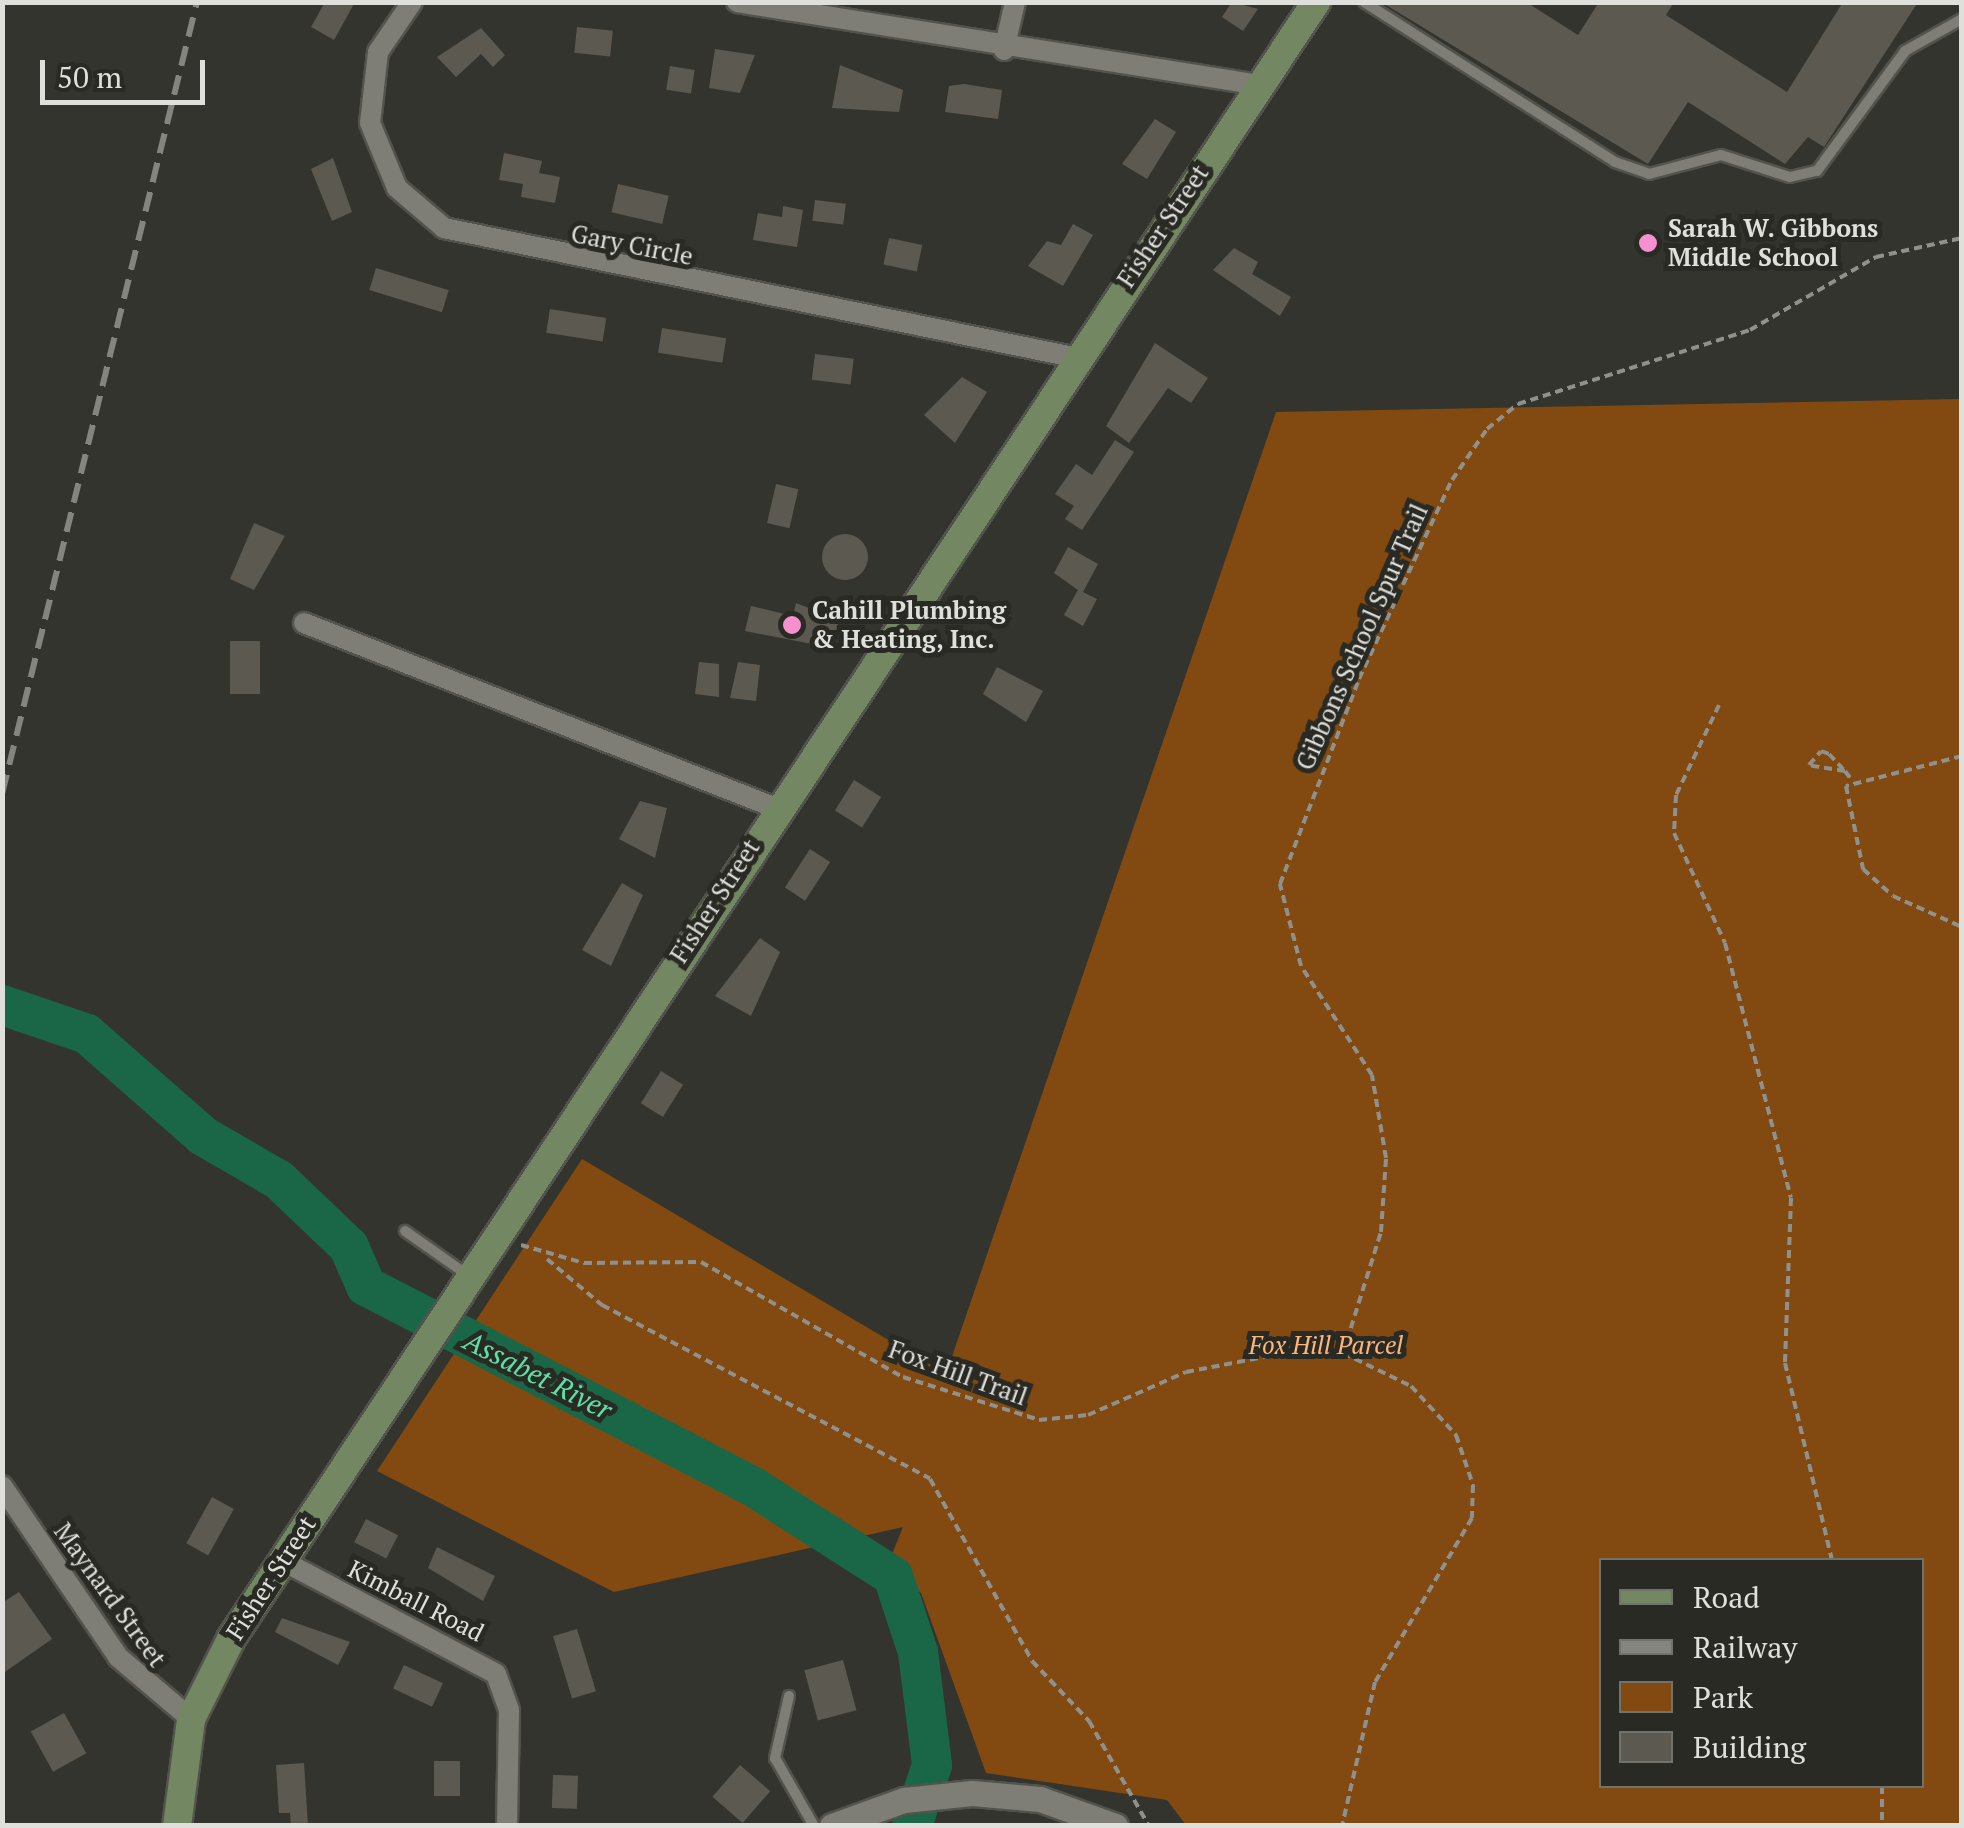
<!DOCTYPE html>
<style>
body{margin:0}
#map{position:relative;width:1964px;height:1828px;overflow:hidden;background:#33342d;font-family:"PT Serif",serif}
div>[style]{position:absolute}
.green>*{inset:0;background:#824a11}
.river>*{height:40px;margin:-20px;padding:0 20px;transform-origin:20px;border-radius:20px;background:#1a6748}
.building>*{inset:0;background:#5c5951;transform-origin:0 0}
.round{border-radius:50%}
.path>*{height:4px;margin-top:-2px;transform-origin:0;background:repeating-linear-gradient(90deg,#90918c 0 8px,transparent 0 13px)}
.roads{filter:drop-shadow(2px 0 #52534c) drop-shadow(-2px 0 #52534c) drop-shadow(0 2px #52534c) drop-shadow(0 -2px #52534c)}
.service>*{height:10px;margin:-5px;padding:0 5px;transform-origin:5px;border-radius:5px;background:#7e7e76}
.minor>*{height:20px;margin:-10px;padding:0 10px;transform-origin:10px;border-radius:10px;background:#7e7e76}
.tertiary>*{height:25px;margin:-12.5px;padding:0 12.5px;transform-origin:12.5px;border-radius:12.5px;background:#7e7e76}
.secondary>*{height:28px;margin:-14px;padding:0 14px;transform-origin:14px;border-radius:14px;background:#738762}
.rail>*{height:6px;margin-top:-3px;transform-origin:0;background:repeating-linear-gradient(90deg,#84857f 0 20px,transparent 0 30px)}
.dots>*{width:28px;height:28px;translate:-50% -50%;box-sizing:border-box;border:5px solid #292a23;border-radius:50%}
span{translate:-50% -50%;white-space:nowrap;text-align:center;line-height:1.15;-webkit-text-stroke:10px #292a23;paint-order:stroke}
.street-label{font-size:25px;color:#dfdfdb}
.poi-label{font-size:25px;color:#dfdfdb;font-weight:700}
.left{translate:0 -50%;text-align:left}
.park-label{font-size:25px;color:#feb579;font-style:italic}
.water-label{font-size:28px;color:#5de0a7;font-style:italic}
.frame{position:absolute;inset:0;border:5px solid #dfdfdb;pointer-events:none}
.legend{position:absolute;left:1599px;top:1558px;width:325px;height:230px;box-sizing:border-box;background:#292a23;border:2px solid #72726d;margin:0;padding:12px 18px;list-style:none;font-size:30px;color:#dfdfdb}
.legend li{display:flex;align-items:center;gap:20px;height:50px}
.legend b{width:50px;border:2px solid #72726d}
.scale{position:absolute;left:40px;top:60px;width:165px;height:45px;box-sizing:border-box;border:5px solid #dfdfdb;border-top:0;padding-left:12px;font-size:30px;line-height:35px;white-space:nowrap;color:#dfdfdb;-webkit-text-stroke:8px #292a23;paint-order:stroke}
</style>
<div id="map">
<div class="green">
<i style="clip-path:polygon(evenodd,1961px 399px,1961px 1825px,1186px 1825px,1167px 1800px,986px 1773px,921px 1593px,888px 1564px,903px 1527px,614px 1592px,377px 1471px,582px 1159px,946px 1374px,1276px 412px,1961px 399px,1602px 1560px,1922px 1560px,1922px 1786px,1602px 1786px,1602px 1560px)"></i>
</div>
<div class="river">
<i style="left:2px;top:1005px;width:90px;rotate:18.8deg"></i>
<i style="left:87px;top:1034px;width:154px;rotate:41.3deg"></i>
<i style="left:203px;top:1136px;width:88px;rotate:30.1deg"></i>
<i style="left:279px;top:1180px;width:97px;rotate:43.7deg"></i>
<i style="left:349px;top:1247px;width:43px;rotate:66.4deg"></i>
<i style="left:366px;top:1286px;width:435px;rotate:27.4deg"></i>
<i style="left:752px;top:1486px;width:167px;rotate:32.6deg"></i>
<i style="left:893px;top:1576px;width:80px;rotate:71.8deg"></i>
<i style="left:918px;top:1652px;width:114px;rotate:82.9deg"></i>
<i style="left:932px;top:1765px;width:64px;rotate:108.2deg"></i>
</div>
<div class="building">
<i style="clip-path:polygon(325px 2px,355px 2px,334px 40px,311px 27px)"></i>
<i style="clip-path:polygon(1232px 2px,1258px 9px,1243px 31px,1222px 17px)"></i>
<i style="clip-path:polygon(1381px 2px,1526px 2px,1578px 35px,1599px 2px,1674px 2px,1666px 15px,1787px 92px,1843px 2px,1918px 2px,1824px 147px,1808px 137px,1785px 164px,1688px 102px,1648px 164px)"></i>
<i style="left:577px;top:27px;width:36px;height:26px;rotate:6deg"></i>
<i style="clip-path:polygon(481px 28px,505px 55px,493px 67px,481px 54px,456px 77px,437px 57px)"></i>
<i style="clip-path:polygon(715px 49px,755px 55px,740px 93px,709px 88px)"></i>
<i style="clip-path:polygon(840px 65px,903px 90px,899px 112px,832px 108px)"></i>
<i style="left:670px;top:66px;width:25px;height:24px;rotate:9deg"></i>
<i style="clip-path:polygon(964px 84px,1002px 90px,998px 119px,945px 112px,949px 86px)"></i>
<i style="clip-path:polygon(1155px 119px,1176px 132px,1147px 179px,1122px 164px)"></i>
<i style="clip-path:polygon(504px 153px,542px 161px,539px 173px,560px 177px,555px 203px,521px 197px,523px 184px,499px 180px)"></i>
<i style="clip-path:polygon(333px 158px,352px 212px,332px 221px,311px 169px)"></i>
<i style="left:618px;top:184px;width:52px;height:29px;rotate:13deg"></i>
<i style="left:815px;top:200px;width:31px;height:21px;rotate:7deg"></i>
<i style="clip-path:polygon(783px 206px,803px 210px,797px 247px,753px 240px,758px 213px,782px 217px)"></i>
<i style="clip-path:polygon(1073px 224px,1093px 235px,1063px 286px,1028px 266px,1047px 241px,1061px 245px)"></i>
<i style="left:889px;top:238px;width:34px;height:27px;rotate:12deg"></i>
<i style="clip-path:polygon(1234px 248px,1258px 262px,1252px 274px,1291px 297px,1280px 316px,1213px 270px)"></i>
<i style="left:376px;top:268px;width:76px;height:23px;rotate:17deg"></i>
<i style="left:550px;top:309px;width:57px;height:24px;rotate:9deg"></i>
<i style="left:662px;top:328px;width:65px;height:25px;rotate:9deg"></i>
<i style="clip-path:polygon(1155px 343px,1208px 378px,1191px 403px,1168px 388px,1129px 443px,1106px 426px)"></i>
<i style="left:815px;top:354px;width:39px;height:26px;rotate:7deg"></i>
<i style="clip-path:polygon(962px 377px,987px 392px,955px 443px,924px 415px)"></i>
<i style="clip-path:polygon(1115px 440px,1134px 452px,1082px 530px,1065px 519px,1074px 506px,1055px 494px,1076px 464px,1092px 475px)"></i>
<i style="left:776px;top:484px;width:23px;height:40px;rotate:13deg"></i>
<i style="clip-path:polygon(254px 523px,285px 536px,254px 590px,230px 579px)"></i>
<i class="round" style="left:822px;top:534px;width:46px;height:46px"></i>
<i style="clip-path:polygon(1068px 547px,1098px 564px,1083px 592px,1097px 599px,1083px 626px,1064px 615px,1078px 590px,1054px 573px)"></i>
<i style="clip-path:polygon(796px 603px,839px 620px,833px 648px,745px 631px,751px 606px,793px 616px)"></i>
<i style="left:230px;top:641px;width:30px;height:53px"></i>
<i style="clip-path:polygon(699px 662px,719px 664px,719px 697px,695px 694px)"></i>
<i style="clip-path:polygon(738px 662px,760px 665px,756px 701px,730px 698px)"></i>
<i style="clip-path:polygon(997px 667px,1043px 691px,1026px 722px,983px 694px)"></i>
<i style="left:854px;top:780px;width:32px;height:36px;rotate:32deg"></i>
<i style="clip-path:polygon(640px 801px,667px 808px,655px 858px,619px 839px)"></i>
<i style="left:810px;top:849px;width:24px;height:46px;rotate:33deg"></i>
<i style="clip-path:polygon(622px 883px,643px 895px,611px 966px,582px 950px)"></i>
<i style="clip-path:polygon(760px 938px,780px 952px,751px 1016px,715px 996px)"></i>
<i style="left:661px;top:1071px;width:26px;height:38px;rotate:32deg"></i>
<i style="left:212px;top:1497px;width:25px;height:53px;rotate:29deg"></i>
<i style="left:366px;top:1519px;width:36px;height:26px;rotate:27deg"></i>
<i style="clip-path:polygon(437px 1547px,495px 1576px,483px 1601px,428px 1568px)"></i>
<i style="clip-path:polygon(19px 1592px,52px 1639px,2px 1674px,2px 1603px)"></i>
<i style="clip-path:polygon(282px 1618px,350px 1642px,338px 1665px,275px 1632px)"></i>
<i style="left:577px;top:1629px;width:65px;height:25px;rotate:73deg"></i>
<i style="left:843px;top:1660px;width:52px;height:40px;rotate:75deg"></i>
<i style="left:404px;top:1665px;width:43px;height:26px;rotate:25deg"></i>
<i style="left:64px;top:1713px;width:46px;height:38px;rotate:61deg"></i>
<i style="left:434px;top:1761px;width:26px;height:35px"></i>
<i style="clip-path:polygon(304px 1763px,308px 1826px,291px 1826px,290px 1813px,279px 1813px,276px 1765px)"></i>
<i style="left:740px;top:1765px;width:40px;height:42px;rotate:41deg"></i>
<i style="left:553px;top:1775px;width:25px;height:33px;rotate:2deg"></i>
</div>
<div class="path">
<i style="left:1719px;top:705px;width:100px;rotate:115.5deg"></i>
<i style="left:1676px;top:795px;width:38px;rotate:93deg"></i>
<i style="left:1674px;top:833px;width:121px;rotate:65.1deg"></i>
<i style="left:1725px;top:943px;width:263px;rotate:75.5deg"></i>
<i style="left:1791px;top:1198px;width:165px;rotate:92.1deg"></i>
<i style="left:1785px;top:1363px;width:203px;rotate:76.6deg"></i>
<i style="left:1962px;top:756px;width:120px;rotate:165.5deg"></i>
<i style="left:1846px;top:786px;width:85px;rotate:78.4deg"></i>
<i style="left:1863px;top:869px;width:40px;rotate:42deg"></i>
<i style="left:1893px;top:896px;width:76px;rotate:24.2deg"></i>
<i style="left:1845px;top:771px;width:36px;rotate:-171deg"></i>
<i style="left:1809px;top:765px;width:18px;rotate:-49deg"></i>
<i style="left:1821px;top:751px;width:9px;rotate:21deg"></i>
<i style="left:1829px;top:754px;width:23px;rotate:47deg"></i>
<i style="left:1845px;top:771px;width:10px;rotate:53deg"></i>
<i style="left:521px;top:1245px;width:66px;rotate:15.9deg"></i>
<i style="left:584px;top:1263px;width:117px;rotate:-0.5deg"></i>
<i style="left:701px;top:1262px;width:232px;rotate:29.7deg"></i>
<i style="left:903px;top:1377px;width:143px;rotate:17.5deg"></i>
<i style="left:1039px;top:1420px;width:49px;rotate:-5.8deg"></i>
<i style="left:1088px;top:1415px;width:107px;rotate:-23.7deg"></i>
<i style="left:1186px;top:1372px;width:111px;rotate:-10.9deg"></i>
<i style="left:1295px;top:1351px;width:48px;rotate:2.4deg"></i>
<i style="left:1343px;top:1353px;width:76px;rotate:25.9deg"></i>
<i style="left:1411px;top:1386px;width:67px;rotate:47.4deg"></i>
<i style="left:1456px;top:1435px;width:53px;rotate:71.2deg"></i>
<i style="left:1473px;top:1485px;width:33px;rotate:92deg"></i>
<i style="left:1472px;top:1518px;width:191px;rotate:120.6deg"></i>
<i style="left:1375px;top:1682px;width:148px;rotate:102.9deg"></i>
<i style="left:547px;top:1259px;width:72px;rotate:39.9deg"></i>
<i style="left:602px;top:1305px;width:371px;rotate:27.9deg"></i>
<i style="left:930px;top:1479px;width:209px;rotate:60.7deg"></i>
<i style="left:1032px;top:1661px;width:83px;rotate:46.5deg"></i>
<i style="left:1089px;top:1721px;width:121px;rotate:60.3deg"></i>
<i style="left:1343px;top:1353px;width:127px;rotate:-72.6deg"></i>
<i style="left:1381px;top:1232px;width:74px;rotate:-86.1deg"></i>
<i style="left:1386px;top:1158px;width:84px;rotate:-99.6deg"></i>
<i style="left:1372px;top:1075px;width:130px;rotate:-123.1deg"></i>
<i style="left:1301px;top:966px;width:85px;rotate:-104.4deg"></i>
<i style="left:1280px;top:884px;width:220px;rotate:-68.9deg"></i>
<i style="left:1359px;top:679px;width:220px;rotate:-65deg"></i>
<i style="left:1452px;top:480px;width:62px;rotate:-55.5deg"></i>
<i style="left:1487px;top:429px;width:40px;rotate:-39deg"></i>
<i style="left:1518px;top:404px;width:244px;rotate:-17.7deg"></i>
<i style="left:1750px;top:330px;width:146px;rotate:-30.1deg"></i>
<i style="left:1876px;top:257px;width:88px;rotate:-12.5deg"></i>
<i style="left:1882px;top:1786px;width:40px;rotate:90deg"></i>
</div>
<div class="roads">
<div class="service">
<i style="left:1364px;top:2px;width:298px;rotate:32.5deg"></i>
<i style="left:1615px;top:162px;width:36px;rotate:19deg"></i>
<i style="left:1649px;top:174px;width:74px;rotate:-14.8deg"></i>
<i style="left:1721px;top:155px;width:72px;rotate:17.7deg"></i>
<i style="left:1790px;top:177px;width:28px;rotate:-13deg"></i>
<i style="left:1817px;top:171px;width:149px;rotate:-53.7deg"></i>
<i style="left:1905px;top:51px;width:65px;rotate:-29.3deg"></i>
<i style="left:405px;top:1231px;width:78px;rotate:35.1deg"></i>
<i style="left:789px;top:1696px;width:64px;rotate:102.7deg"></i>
<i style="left:775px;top:1758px;width:78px;rotate:60.2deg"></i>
</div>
<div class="minor">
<i style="left:412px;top:2px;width:60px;rotate:124.2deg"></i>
<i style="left:378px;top:52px;width:71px;rotate:96.4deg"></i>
<i style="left:370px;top:123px;width:70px;rotate:67.4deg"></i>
<i style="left:397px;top:188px;width:62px;rotate:40.4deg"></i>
<i style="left:444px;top:228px;width:642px;rotate:11.59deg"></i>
<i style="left:737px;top:2px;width:529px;rotate:9.03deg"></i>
<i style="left:1004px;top:50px;width:49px;rotate:-77.1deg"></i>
<i style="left:304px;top:623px;width:507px;rotate:21.4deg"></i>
<i style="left:2px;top:1486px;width:207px;rotate:55.8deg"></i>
<i style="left:118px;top:1657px;width:96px;rotate:40.3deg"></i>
<i style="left:281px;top:1560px;width:243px;rotate:27.9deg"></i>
<i style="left:496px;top:1674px;width:38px;rotate:70deg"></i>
<i style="left:509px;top:1710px;width:116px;rotate:91deg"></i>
</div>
<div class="tertiary">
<i style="left:832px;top:1826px;width:77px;rotate:-19.9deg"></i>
<i style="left:904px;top:1800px;width:68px;rotate:-5.9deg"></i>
<i style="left:972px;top:1793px;width:68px;rotate:5deg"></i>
<i style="left:1040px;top:1799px;width:80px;rotate:19.8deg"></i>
</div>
<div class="secondary">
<i style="left:177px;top:1826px;width:108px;rotate:-82.5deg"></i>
<i style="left:191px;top:1719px;width:89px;rotate:-63.4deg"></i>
<i style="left:231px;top:1639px;width:1964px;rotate:-56.46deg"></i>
</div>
</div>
<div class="rail">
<i style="left:2px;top:794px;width:816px;rotate:-76.17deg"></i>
</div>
<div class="dots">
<i style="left:1648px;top:243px;background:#f790cf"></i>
<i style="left:792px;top:625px;background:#f790cf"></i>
</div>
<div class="street-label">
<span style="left:1163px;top:226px;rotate:-56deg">Fisher Street</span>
<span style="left:632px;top:245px;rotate:11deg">Gary Circle</span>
<span style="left:1362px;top:637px;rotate:-66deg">Gibbons School Spur Trail</span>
<span style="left:715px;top:901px;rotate:-57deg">Fisher Street</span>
<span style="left:958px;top:1373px;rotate:20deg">Fox Hill Trail</span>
<span style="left:271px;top:1578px;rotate:-57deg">Fisher Street</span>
<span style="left:110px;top:1595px;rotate:54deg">Maynard Street</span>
<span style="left:416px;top:1601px;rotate:27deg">Kimball Road</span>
</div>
<div class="poi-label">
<span class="left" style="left:1668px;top:243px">Sarah W. Gibbons<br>Middle School</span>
<span class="left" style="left:812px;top:625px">Cahill Plumbing<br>&amp; Heating, Inc.</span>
</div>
<div class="park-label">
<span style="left:1326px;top:1345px">Fox Hill Parcel</span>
</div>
<div class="water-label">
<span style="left:538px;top:1375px;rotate:27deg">Assabet River</span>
</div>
<div class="frame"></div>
<ul class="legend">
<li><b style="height:12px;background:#738762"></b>Road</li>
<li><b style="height:12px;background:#84857f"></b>Railway</li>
<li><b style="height:28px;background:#824a11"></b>Park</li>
<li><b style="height:28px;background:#5c5951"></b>Building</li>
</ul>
<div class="scale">50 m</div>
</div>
